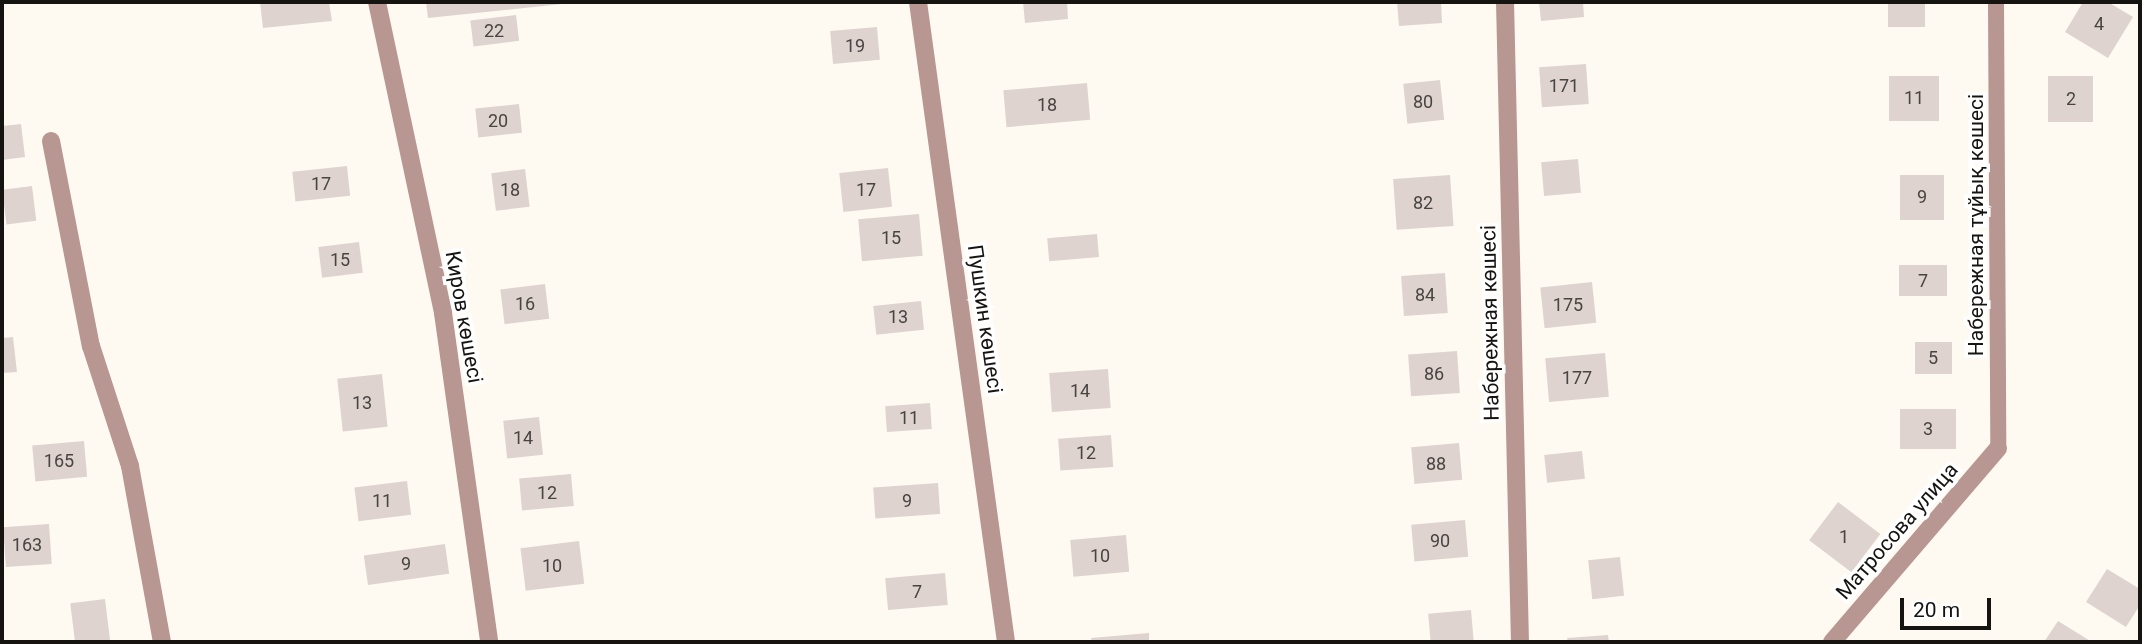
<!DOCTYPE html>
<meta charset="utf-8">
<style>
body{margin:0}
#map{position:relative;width:2142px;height:644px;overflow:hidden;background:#fefaf2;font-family:Roboto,sans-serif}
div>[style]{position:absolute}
.building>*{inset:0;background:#dfd3d0;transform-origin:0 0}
.lane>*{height:16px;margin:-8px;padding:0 8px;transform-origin:8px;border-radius:8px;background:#b89691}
.street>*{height:18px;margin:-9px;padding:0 9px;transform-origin:9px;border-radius:9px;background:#b89691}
span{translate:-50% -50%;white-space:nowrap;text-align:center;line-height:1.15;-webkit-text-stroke:7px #fff;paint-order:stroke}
.number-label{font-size:18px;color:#484441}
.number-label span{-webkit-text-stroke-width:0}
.street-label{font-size:21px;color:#161411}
.frame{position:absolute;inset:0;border:4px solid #161411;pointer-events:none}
.scale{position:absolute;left:1900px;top:598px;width:91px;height:32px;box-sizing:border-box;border:4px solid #161411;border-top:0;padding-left:9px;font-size:21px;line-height:24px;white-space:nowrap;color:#161411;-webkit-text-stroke:5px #fff;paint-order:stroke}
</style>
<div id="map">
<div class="building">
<i style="clip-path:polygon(260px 2px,329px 2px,332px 21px,263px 28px)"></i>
<i style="clip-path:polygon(426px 2px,562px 2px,562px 4px,428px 18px)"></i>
<i style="clip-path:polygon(1023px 2px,1067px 2px,1068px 19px,1025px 23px)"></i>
<i style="clip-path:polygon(1397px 2px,1441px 2px,1442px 23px,1399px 26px)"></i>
<i style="clip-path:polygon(1539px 2px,1583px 2px,1584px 17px,1541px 21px)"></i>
<i style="left:1888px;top:2px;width:37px;height:25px"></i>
<i style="clip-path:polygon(2083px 2px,2108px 2px,2133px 17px,2108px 58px,2065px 32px)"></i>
<i style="left:516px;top:15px;width:26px;height:46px;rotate:83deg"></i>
<i style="left:877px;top:27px;width:33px;height:47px;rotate:85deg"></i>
<i style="left:1586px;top:64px;width:40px;height:47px;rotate:86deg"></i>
<i style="left:1889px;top:76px;width:50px;height:45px"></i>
<i style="left:2048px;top:76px;width:45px;height:46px"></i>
<i style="left:1440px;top:80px;width:40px;height:37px;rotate:84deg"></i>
<i style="left:1087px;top:83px;width:37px;height:84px;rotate:85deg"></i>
<i style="left:519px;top:104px;width:29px;height:44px;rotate:84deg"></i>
<i style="clip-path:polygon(21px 124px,25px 157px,2px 160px,2px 126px)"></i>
<i style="left:1578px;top:159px;width:34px;height:37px;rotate:85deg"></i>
<i style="left:347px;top:166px;width:30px;height:55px;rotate:84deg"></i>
<i style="left:888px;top:168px;width:39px;height:49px;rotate:84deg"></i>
<i style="left:525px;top:169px;width:38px;height:34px;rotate:83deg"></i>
<i style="left:1450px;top:175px;width:51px;height:57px;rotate:86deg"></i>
<i style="left:1900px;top:175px;width:44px;height:45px"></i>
<i style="left:32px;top:186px;width:35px;height:30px;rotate:83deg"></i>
<i style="left:919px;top:214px;width:42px;height:61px;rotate:85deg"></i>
<i style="left:1097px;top:234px;width:23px;height:50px;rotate:85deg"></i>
<i style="left:359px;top:242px;width:31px;height:41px;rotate:83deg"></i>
<i style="left:1899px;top:265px;width:48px;height:31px"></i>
<i style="left:1445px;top:273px;width:40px;height:44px;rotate:86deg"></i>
<i style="left:1592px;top:282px;width:41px;height:52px;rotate:84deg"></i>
<i style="left:545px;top:284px;width:35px;height:45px;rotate:83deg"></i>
<i style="left:921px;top:301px;width:29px;height:48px;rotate:84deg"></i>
<i style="clip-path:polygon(13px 337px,17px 372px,2px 373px,2px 338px)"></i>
<i style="left:1915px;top:342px;width:37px;height:32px"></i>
<i style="left:1457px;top:351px;width:42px;height:49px;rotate:86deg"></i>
<i style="left:1605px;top:353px;width:44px;height:60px;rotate:85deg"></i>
<i style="left:1108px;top:369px;width:39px;height:59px;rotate:86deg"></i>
<i style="left:382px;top:374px;width:53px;height:45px;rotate:84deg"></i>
<i style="left:930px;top:403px;width:26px;height:45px;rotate:86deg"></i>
<i style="left:1900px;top:409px;width:56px;height:40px"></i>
<i style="left:539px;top:417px;width:38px;height:36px;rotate:84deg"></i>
<i style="left:1111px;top:435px;width:32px;height:53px;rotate:86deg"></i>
<i style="left:84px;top:441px;width:36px;height:52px;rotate:85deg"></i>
<i style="left:1459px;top:443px;width:37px;height:48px;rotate:85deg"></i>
<i style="left:1582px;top:451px;width:28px;height:38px;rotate:84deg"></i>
<i style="left:571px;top:474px;width:32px;height:52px;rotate:85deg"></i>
<i style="left:407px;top:481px;width:34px;height:53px;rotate:83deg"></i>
<i style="left:938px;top:483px;width:31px;height:65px;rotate:86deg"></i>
<i style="left:1838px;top:502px;width:53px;height:48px;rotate:37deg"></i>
<i style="left:1465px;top:520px;width:37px;height:54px;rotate:85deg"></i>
<i style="left:49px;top:524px;width:40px;height:46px;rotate:86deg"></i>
<i style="left:1126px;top:535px;width:37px;height:56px;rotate:85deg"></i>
<i style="left:579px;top:541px;width:43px;height:59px;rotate:83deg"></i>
<i style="left:445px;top:544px;width:30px;height:82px;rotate:82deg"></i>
<i style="left:1620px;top:557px;width:39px;height:32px;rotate:84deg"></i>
<i style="clip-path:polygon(2107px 569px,2140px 589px,2140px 605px,2126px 627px,2086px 602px)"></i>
<i style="left:945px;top:573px;width:32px;height:60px;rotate:85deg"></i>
<i style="left:105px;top:599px;width:42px;height:35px;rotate:83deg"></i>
<i style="left:1471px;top:610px;width:32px;height:43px;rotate:85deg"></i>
<i style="clip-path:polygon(2058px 621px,2092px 642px,2044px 642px)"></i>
<i style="clip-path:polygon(1149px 633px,1149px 642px,1092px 642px,1091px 638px)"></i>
<i style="clip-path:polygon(1608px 635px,1609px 642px,1568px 642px,1567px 638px)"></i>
</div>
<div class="lane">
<i style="left:1996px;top:2px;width:446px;rotate:89.7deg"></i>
</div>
<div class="street">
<i style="left:377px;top:2px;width:318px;rotate:78deg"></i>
<i style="left:443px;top:313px;width:332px;rotate:82deg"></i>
<i style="left:918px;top:2px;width:646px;rotate:82.17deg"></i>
<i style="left:1505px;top:2px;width:640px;rotate:88.66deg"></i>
<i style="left:51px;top:141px;width:209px;rotate:79deg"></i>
<i style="left:91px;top:346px;width:126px;rotate:72deg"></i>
<i style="left:130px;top:466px;width:179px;rotate:79.7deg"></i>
<i style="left:1832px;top:642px;width:255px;rotate:-49.4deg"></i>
</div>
<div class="number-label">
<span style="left:2099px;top:24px">4</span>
<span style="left:494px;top:31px">22</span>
<span style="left:855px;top:46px">19</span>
<span style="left:1564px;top:86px">171</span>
<span style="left:1914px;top:98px">11</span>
<span style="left:2071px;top:99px">2</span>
<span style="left:1423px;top:102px">80</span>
<span style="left:1047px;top:105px">18</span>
<span style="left:498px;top:121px">20</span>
<span style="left:321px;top:184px">17</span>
<span style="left:510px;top:190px">18</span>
<span style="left:866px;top:190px">17</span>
<span style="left:1922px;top:197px">9</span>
<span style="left:1423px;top:203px">82</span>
<span style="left:891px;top:238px">15</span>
<span style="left:340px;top:260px">15</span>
<span style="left:1923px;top:281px">7</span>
<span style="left:1425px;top:295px">84</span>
<span style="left:525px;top:304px">16</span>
<span style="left:1568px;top:305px">175</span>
<span style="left:898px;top:317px">13</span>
<span style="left:1933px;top:358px">5</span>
<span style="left:1434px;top:374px">86</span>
<span style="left:1577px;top:378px">177</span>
<span style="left:1080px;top:391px">14</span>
<span style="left:362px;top:403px">13</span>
<span style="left:909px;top:418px">11</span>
<span style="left:1928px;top:429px">3</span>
<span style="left:523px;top:438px">14</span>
<span style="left:1086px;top:453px">12</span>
<span style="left:59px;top:461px">165</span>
<span style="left:1436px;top:464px">88</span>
<span style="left:547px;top:493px">12</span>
<span style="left:382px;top:501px">11</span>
<span style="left:907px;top:501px">9</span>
<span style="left:1844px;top:537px">1</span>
<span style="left:1440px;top:541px">90</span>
<span style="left:27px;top:545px">163</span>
<span style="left:1100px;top:556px">10</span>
<span style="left:406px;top:564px">9</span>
<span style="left:552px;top:566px">10</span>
<span style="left:917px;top:592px">7</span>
</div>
<div class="street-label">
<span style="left:1976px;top:225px;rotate:-90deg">Набережная тұйық көшесі</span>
<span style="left:464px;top:317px;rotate:80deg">Киров көшесі</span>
<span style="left:985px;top:319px;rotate:82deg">Пушкин көшесі</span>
<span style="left:1490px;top:323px;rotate:-91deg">Набережная көшесі</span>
<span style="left:1897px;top:531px;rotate:-49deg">Матросова улица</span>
</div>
<div class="frame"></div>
<div class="scale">20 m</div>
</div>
